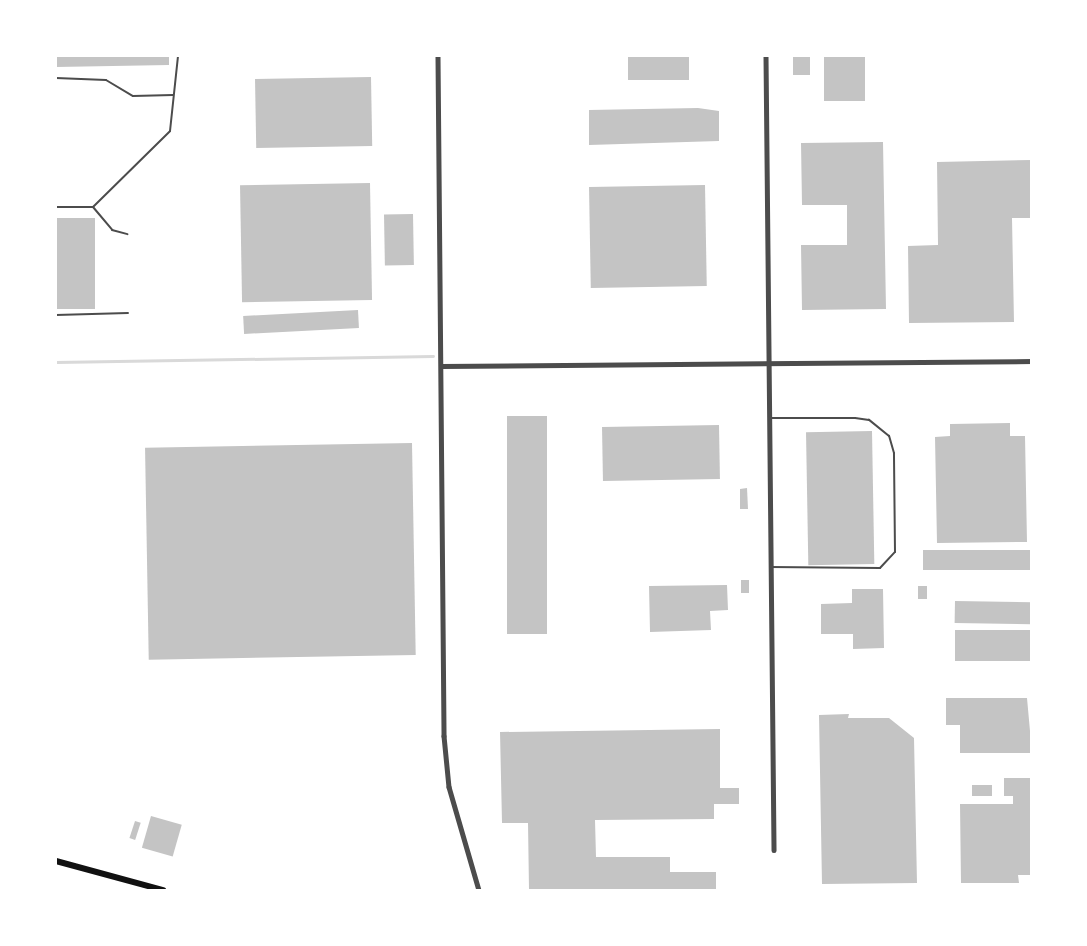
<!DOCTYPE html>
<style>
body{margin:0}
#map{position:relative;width:1087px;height:946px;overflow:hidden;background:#fff;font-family:"PT Serif",serif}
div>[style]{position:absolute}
.stream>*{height:3px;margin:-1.5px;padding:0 1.5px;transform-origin:1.5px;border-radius:1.5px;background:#d9d9d9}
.building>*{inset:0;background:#c4c4c4;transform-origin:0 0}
.path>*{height:1.5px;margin:-0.75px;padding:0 0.75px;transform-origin:0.75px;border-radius:0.75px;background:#111}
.service>*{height:2px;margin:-1px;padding:0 1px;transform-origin:1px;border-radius:1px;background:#4c4c4c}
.minor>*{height:4.5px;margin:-2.25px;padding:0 2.25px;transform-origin:2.25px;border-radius:2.25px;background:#4c4c4c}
.secondary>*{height:6px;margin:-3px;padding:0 3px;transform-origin:3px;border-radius:3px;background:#111}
span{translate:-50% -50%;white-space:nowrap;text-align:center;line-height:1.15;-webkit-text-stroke:4.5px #fff;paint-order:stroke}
.frame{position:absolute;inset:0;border:57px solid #fff;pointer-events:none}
</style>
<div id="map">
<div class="stream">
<i style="left:56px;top:362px;width:377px;rotate:-0.9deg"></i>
</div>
<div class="building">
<i style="clip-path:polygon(56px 56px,169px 56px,169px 65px,56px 67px)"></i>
<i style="left:628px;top:56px;width:61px;height:24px"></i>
<i style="left:793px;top:56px;width:17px;height:19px"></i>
<i style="left:824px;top:56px;width:41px;height:45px"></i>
<i style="left:371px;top:77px;width:69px;height:116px;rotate:89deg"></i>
<i style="clip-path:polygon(698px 108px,719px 111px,719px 141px,589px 145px,589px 110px)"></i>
<i style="clip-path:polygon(883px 142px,886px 309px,802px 310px,801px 245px,847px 245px,847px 205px,802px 205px,801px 143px)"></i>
<i style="clip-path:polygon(1032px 160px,1032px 218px,1012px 218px,1014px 322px,909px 323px,908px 246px,938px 245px,937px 162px)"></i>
<i style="left:370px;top:183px;width:117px;height:130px;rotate:89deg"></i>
<i style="left:705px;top:185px;width:101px;height:116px;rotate:89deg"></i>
<i style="left:413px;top:214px;width:51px;height:29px;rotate:89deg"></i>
<i style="left:56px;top:218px;width:39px;height:91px"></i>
<i style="left:358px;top:310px;width:18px;height:115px;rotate:87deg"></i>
<i style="left:507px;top:416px;width:40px;height:218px"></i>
<i style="clip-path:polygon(1010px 423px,1010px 436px,1025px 436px,1027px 542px,937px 543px,935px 437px,950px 436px,950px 424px)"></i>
<i style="left:719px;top:425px;width:54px;height:117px;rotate:89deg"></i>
<i style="left:872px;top:431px;width:133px;height:66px;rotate:89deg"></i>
<i style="left:412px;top:443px;width:212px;height:267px;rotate:89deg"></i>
<i style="clip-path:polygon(747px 488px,748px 509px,740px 509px,740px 489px)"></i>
<i style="left:1032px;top:550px;width:20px;height:109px;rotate:90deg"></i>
<i style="left:741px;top:580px;width:8px;height:13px"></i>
<i style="clip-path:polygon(727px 585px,728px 610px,710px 611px,711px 630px,650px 632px,649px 586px)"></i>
<i style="left:918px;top:586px;width:9px;height:13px"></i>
<i style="clip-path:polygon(852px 589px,883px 589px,884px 648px,853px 649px,853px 634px,821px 634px,821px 604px,852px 603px)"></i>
<i style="left:955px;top:601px;width:77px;height:22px;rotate:1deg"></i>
<i style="left:955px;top:630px;width:77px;height:31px"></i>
<i style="clip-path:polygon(946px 698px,1027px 698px,1032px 753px,960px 753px,960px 725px,946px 725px)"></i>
<i style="clip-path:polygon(849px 714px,848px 718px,889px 718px,914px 738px,917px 883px,822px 884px,819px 715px)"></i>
<i style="clip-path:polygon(720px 729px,720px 788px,739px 788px,739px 804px,714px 804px,714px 819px,595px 820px,596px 857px,670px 857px,670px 872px,716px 872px,716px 890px,529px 890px,528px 823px,502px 823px,500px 732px)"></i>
<i style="clip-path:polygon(1004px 778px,1032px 778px,1032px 875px,1018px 875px,1019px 883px,961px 883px,960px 804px,1013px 804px,1013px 796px,1004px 796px)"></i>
<i style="left:972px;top:785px;width:20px;height:11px"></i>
<i style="left:151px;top:816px;width:32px;height:33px;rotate:16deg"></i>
<i style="left:135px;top:821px;width:6px;height:18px;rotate:18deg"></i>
</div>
<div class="path">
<i style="left:56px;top:885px;width:5px;rotate:90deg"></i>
</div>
<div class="service">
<i style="left:56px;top:78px;width:50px;rotate:2.3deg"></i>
<i style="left:106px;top:80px;width:31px;rotate:31deg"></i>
<i style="left:133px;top:96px;width:40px;rotate:-1.4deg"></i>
<i style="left:56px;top:207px;width:37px"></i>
<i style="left:93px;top:207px;width:108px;rotate:-44.6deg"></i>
<i style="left:170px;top:131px;width:75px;rotate:-83.9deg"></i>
<i style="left:93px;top:207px;width:30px;rotate:50deg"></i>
<i style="left:112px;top:230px;width:16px;rotate:15deg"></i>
<i style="left:56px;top:315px;width:72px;rotate:-1.6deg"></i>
<i style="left:770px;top:567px;width:110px;rotate:0.5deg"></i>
<i style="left:880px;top:568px;width:22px;rotate:-47deg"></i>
<i style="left:895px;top:552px;width:99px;rotate:-90.6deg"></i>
<i style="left:894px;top:453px;width:18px;rotate:-106deg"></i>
<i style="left:889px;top:436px;width:26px;rotate:-141deg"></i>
<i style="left:869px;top:420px;width:14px;rotate:-172deg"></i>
<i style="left:855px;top:418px;width:84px;rotate:180deg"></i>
</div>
<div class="minor">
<i style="left:438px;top:56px;width:680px;rotate:89.49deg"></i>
<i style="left:444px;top:736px;width:51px;rotate:84.4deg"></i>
<i style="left:449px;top:787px;width:107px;rotate:73.8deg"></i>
<i style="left:766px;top:56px;width:794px;rotate:89.42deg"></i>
<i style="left:441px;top:366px;width:591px;rotate:-0.48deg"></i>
</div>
<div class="secondary">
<i style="left:56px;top:861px;width:111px;rotate:15.2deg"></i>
</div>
<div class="frame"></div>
</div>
